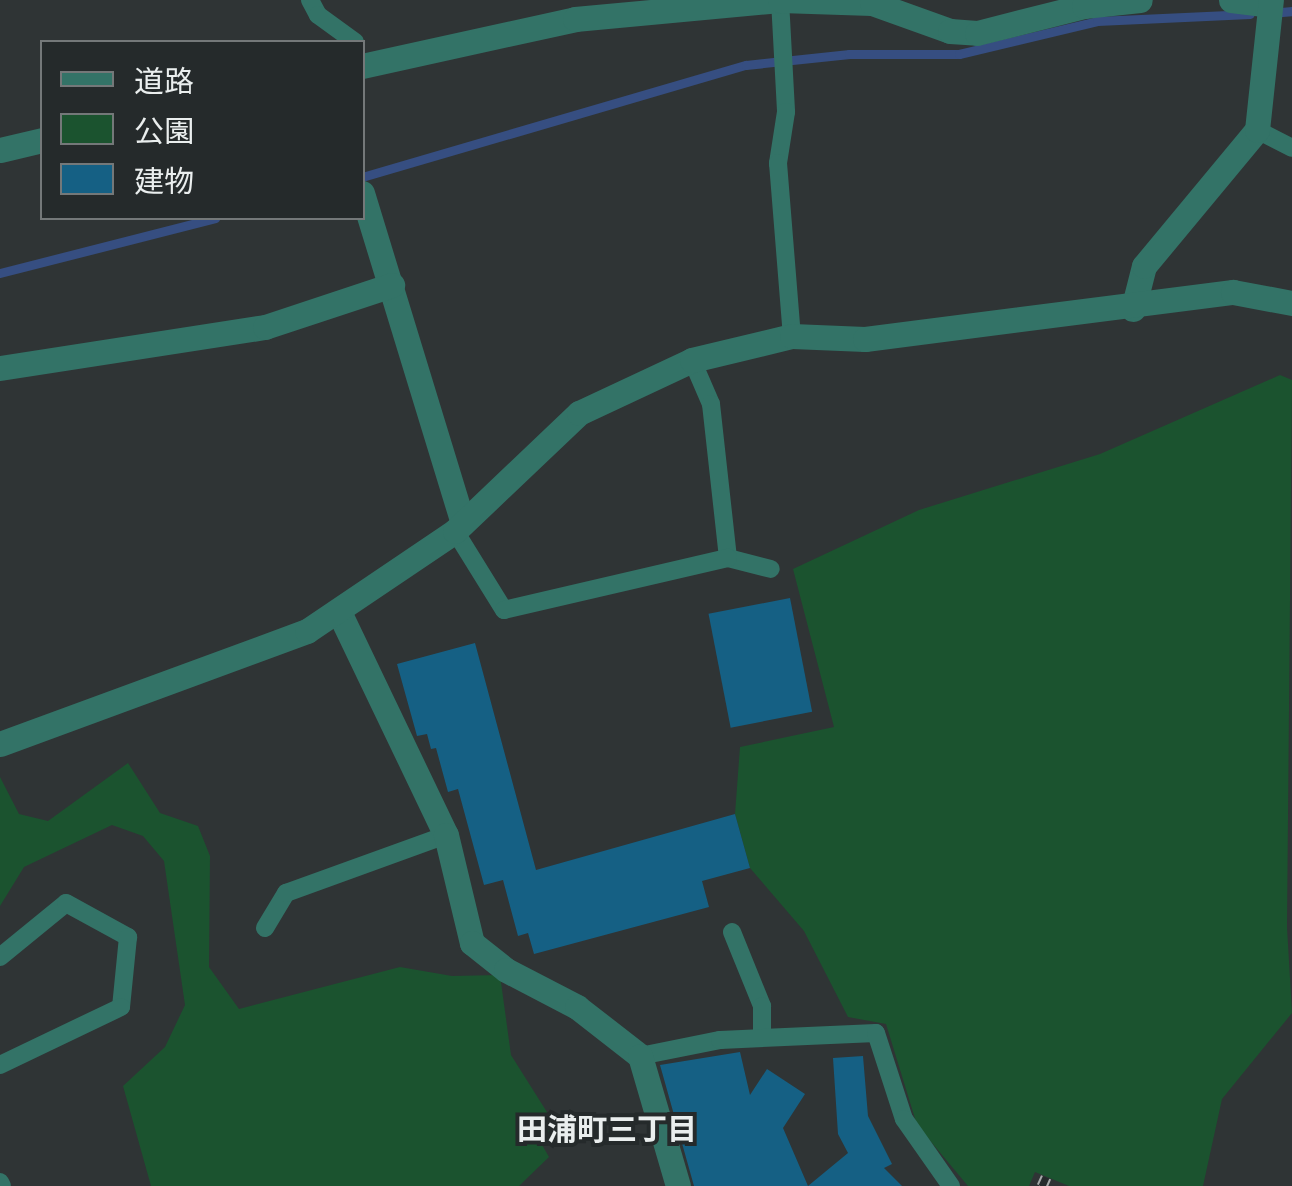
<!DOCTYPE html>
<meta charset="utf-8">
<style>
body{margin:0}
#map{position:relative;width:1292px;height:1186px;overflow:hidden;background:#2f3435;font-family:Karla,"Noto Sans JP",sans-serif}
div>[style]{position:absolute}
.green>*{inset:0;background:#1b532f}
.stream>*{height:9px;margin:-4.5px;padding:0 4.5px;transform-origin:4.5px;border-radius:4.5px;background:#364e81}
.building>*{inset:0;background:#156084;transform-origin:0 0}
.lane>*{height:18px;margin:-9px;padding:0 9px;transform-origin:9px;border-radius:9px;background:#337367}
.street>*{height:25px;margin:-12.5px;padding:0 12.5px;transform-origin:12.5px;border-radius:12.5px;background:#337367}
.rail>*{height:11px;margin-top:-5.5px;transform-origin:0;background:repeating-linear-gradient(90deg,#252a2b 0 22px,#a7abab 0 44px);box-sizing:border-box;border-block:2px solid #a7abab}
span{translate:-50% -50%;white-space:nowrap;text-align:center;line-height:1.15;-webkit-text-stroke:8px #252a2b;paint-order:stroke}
.neighbourhood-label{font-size:30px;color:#eaeeee;font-weight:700}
.legend{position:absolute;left:40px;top:40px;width:325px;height:180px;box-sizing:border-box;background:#252a2b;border:2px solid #747879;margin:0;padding:12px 18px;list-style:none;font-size:30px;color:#eaeeee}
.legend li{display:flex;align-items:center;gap:20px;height:50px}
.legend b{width:50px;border:2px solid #747879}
</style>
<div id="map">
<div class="green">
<i style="clip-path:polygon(1280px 375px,1292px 380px,1287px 927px,1292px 1013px,1222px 1099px,1203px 1186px,1069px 1186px,1035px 1172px,1029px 1186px,968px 1186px,917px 1125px,886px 1024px,848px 1017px,804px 931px,750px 868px,735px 814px,740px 747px,834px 727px,793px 569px,919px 510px,1100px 454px)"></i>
<i style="clip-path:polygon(128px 763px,160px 813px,198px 826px,210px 856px,209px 967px,239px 1009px,400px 967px,452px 976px,500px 975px,511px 1055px,557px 1128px,541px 1143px,549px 1157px,519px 1186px,151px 1186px,123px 1086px,165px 1047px,185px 1005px,164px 861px,143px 836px,112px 825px,24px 867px,0 906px,0 777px,19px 814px,48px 821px)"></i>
</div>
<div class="stream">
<i style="left:1270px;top:13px;width:22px;rotate:-5deg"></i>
<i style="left:362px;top:177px;width:400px;rotate:-16.3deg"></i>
<i style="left:746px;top:65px;width:104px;rotate:-6.1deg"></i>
<i style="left:849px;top:54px;width:110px"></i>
<i style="left:959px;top:54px;width:142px;rotate:-13.4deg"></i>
<i style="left:1097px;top:21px;width:153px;rotate:-2.6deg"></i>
<i style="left:0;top:273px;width:222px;rotate:-14.3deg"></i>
</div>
<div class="building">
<i style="left:790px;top:598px;width:116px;height:83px;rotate:79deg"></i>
<i style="clip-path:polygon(475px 643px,536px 870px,735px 814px,750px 868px,702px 881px,709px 907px,534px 954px,528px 933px,518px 936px,503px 880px,484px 885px,458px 789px,448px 792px,436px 748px,431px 749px,427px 734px,417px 736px,397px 664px)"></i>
<i style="clip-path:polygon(740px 1052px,750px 1095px,767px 1069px,805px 1094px,783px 1128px,808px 1186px,694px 1186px,660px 1065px)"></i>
<i style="clip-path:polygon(863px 1056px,868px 1116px,892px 1164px,884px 1168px,902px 1186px,808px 1186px,848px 1153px,838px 1134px,833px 1058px)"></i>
</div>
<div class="lane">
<i style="left:310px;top:0;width:17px;rotate:62deg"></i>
<i style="left:318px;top:15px;width:46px;rotate:36.1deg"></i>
<i style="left:780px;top:0;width:112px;rotate:86.9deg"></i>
<i style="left:786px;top:112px;width:52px;rotate:98.9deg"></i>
<i style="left:778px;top:163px;width:174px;rotate:85.4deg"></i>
<i style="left:1257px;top:130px;width:39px;rotate:27deg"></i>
<i style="left:692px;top:360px;width:48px;rotate:66.6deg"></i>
<i style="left:711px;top:404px;width:155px;rotate:83.7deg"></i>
<i style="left:728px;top:558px;width:44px;rotate:14.3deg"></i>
<i style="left:455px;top:531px;width:93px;rotate:58.2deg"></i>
<i style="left:504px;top:610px;width:230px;rotate:-13.1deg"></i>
<i style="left:265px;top:928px;width:41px;rotate:-59deg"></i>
<i style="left:286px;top:893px;width:170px;rotate:-19.9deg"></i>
<i style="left:732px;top:932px;width:80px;rotate:67.9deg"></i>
<i style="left:762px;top:1006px;width:31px;rotate:90deg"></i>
<i style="left:0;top:957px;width:85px;rotate:-39.3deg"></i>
<i style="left:66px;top:903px;width:71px;rotate:28.7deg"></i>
<i style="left:128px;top:937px;width:70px;rotate:95.7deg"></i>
<i style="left:121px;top:1007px;width:134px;rotate:154.4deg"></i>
<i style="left:640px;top:1056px;width:82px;rotate:-11.3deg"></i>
<i style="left:720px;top:1040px;width:156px;rotate:-2.6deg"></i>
<i style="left:876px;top:1033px;width:90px;rotate:72deg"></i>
<i style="left:904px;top:1119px;width:82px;rotate:55deg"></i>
<i style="left:0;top:1182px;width:4px;rotate:63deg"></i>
</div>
<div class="street">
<i style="left:1231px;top:0;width:39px;rotate:7deg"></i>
<i style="left:362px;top:66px;width:218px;rotate:-12.4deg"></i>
<i style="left:575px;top:19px;width:206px;rotate:-5.3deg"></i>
<i style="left:780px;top:0;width:92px;rotate:1.9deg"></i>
<i style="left:872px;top:3px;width:83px;rotate:19.7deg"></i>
<i style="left:950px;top:31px;width:27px;rotate:4deg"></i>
<i style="left:977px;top:33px;width:110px;rotate:-14.2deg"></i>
<i style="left:1084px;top:6px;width:56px;rotate:-6.1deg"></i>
<i style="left:0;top:150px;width:43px;rotate:-13.4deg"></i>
<i style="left:362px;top:193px;width:345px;rotate:73deg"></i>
<i style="left:1133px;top:309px;width:44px;rotate:-75.7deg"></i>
<i style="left:1144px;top:266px;width:177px;rotate:-50.3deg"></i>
<i style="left:1257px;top:130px;width:131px;rotate:-83.9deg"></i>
<i style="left:0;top:368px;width:268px;rotate:-8.8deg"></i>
<i style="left:265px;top:327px;width:134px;rotate:-18.3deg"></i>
<i style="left:339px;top:612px;width:247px;rotate:64.4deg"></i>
<i style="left:446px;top:835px;width:111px;rotate:76.5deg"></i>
<i style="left:472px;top:943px;width:43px;rotate:38.5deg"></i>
<i style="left:506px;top:970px;width:80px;rotate:27.5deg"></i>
<i style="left:577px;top:1007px;width:80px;rotate:37.9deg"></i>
<i style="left:640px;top:1056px;width:135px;rotate:73.7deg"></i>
<i style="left:0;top:744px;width:327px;rotate:-20.2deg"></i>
<i style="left:307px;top:631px;width:179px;rotate:-34deg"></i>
<i style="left:455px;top:531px;width:171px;rotate:-43.6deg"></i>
<i style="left:579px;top:413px;width:125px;rotate:-25.1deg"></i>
<i style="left:692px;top:360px;width:103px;rotate:-13.5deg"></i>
<i style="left:792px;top:336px;width:73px;rotate:2.4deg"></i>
<i style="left:865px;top:339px;width:371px;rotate:-7.3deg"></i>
<i style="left:1233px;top:292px;width:60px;rotate:10.6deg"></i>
</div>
<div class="rail">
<i style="left:1042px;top:1186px;width:10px;rotate:-66deg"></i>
</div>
<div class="neighbourhood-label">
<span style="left:607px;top:1130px">田浦町三丁目</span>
</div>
<ul class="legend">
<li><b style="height:12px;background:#337367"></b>道路</li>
<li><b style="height:28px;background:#1b532f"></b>公園</li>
<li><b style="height:28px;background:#156084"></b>建物</li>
</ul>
</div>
